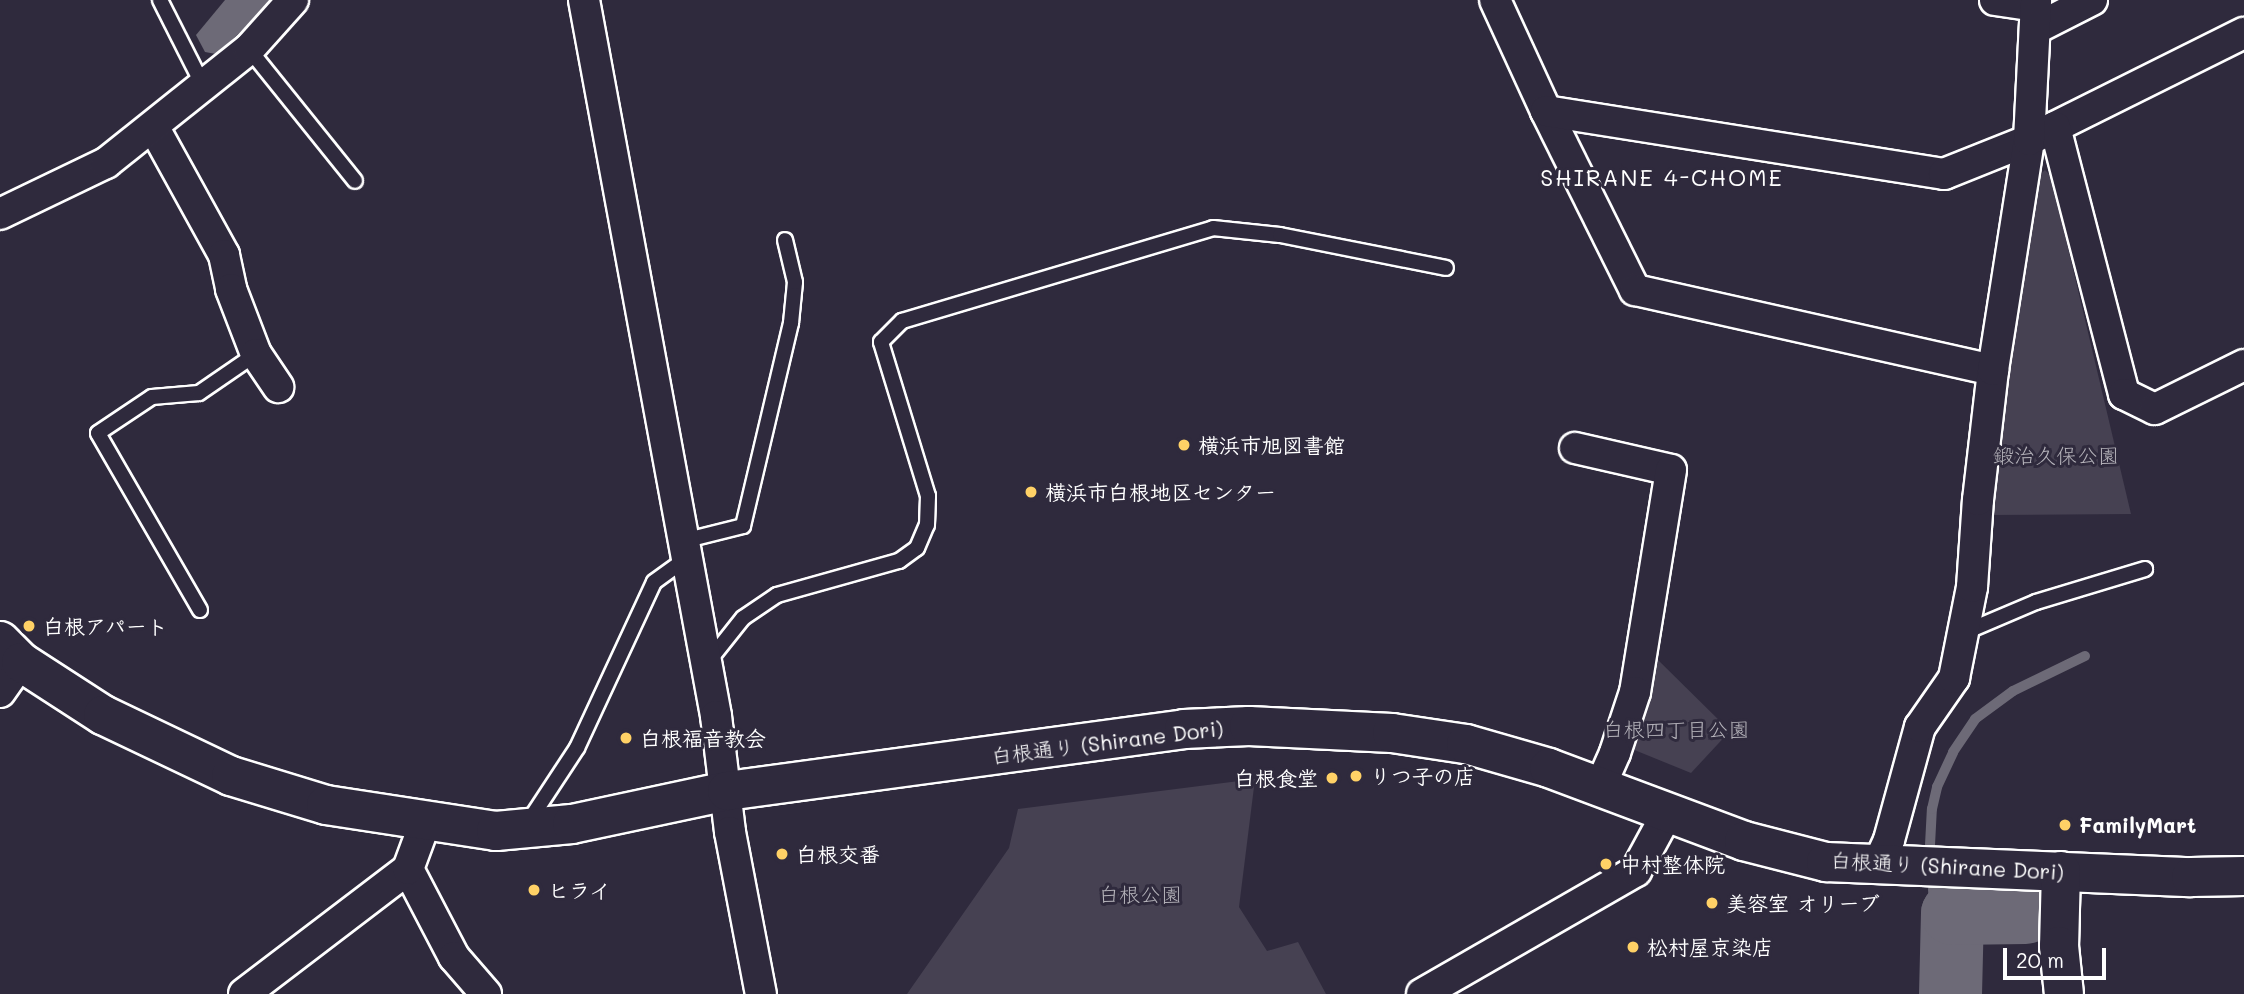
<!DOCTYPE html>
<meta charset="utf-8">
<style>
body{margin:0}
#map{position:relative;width:2244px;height:994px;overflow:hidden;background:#2f2a3d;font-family:Mali,"Klee One",sans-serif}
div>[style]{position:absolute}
.green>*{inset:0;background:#464152}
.water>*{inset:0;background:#6d6a77}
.stream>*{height:10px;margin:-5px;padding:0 5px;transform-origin:5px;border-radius:5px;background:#6d6a77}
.river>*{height:63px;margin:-31.5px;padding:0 31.5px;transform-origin:31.5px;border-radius:31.5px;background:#6d6a77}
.roads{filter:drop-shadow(2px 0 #fff) drop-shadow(-2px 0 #fff) drop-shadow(0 2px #fff) drop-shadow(0 -2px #fff)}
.lane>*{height:14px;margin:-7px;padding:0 7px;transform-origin:7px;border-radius:7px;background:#2f2a3d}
.street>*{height:30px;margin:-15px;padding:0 15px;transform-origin:15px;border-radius:15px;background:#2f2a3d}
.secondary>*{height:38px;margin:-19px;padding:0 19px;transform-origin:19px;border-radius:19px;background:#2f2a3d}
.dots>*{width:19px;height:19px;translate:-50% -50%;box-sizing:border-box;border:4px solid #2f2a3d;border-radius:50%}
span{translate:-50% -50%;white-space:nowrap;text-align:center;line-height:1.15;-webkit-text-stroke:6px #2f2a3d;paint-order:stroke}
.poi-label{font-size:21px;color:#fff;font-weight:700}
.left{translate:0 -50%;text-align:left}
.right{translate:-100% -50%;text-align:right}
.park-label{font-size:21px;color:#b5b3ba}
.street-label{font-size:21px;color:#fff}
.neighbourhood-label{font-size:23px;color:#fff;letter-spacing:2px}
.scale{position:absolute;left:2003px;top:948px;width:103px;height:32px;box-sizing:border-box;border:4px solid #fff;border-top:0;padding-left:9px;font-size:21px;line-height:24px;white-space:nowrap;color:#fff;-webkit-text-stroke:5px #2f2a3d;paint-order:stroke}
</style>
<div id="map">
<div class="green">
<i style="clip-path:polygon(2045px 170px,2051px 176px,2131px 514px,1989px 515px,2034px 187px,2037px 177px)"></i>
<i style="clip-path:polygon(1655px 657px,1730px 731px,1691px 773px,1632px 749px)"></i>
<i style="clip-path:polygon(1255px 779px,1239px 907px,1267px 951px,1298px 942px,1326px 994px,907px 994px,1009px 848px,1018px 809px)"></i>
</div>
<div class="water">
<i style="clip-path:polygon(225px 0,273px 0,273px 3px,216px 54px,205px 52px,196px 35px)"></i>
</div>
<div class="stream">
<i style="left:1930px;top:845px;width:36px;rotate:-87deg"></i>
<i style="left:1932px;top:809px;width:23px;rotate:-77deg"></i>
<i style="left:1937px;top:787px;width:38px;rotate:-65deg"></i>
<i style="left:1953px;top:752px;width:40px;rotate:-56deg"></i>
<i style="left:1975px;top:719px;width:47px;rotate:-36.4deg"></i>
<i style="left:2013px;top:691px;width:80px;rotate:-25.9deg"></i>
<i style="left:1933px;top:889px;width:13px;rotate:86deg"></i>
<i style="left:1934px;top:902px;width:21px;rotate:31deg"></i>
</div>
<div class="river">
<i style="left:1950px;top:994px;width:81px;rotate:-88.6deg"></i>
<i style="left:1952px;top:913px;width:73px;rotate:-0.8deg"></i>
</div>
<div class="roads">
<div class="lane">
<i style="left:160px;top:0;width:93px;rotate:63.2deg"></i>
<i style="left:249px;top:49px;width:169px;rotate:51.2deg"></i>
<i style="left:683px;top:541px;width:62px;rotate:-14deg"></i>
<i style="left:743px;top:526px;width:209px;rotate:-76.7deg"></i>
<i style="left:791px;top:323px;width:41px;rotate:-84.4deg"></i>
<i style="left:795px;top:282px;width:43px;rotate:-103.4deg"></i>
<i style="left:200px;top:610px;width:204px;rotate:-120deg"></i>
<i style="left:98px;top:433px;width:65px;rotate:-33.7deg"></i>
<i style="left:152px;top:397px;width:47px;rotate:-4.9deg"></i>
<i style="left:199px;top:393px;width:69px;rotate:-34.4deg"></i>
<i style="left:1963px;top:633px;width:79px;rotate:-23deg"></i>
<i style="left:2036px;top:602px;width:114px;rotate:-16.8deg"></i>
<i style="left:708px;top:662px;width:56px;rotate:-51.5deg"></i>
<i style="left:743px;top:618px;width:41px;rotate:-34.1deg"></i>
<i style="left:777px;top:595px;width:127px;rotate:-15.6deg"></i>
<i style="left:899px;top:561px;width:22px;rotate:-36deg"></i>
<i style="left:917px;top:548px;width:25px;rotate:-67deg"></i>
<i style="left:927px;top:525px;width:29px;rotate:-88deg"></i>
<i style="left:928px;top:496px;width:161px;rotate:-107deg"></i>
<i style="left:881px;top:342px;width:30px;rotate:-45deg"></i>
<i style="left:902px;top:321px;width:325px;rotate:-16.6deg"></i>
<i style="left:1213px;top:228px;width:67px;rotate:6deg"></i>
<i style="left:1280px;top:235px;width:169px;rotate:11.2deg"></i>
<i style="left:527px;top:824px;width:91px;rotate:-56.7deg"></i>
<i style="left:577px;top:748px;width:183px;rotate:-65.1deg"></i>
<i style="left:654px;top:582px;width:39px;rotate:-36deg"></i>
</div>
<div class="street">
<i style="left:584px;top:0;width:728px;rotate:79.55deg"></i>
<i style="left:716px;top:716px;width:117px;rotate:83.1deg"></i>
<i style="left:730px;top:832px;width:165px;rotate:79.2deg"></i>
<i style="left:1495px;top:0;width:122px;rotate:65.3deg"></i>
<i style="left:1546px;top:111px;width:200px;rotate:63.6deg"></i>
<i style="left:1635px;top:290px;width:367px;rotate:12.6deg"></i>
<i style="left:1995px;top:0;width:41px;rotate:8.3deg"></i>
<i style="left:2035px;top:29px;width:64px;rotate:-27deg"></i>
<i style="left:1546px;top:111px;width:403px;rotate:9deg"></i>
<i style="left:1944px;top:174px;width:92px;rotate:-21.8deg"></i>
<i style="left:2029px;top:140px;width:240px;rotate:-26.5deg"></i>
<i style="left:2055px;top:127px;width:276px;rotate:75.5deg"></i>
<i style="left:2124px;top:394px;width:34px;rotate:26deg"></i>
<i style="left:2155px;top:409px;width:99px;rotate:-26.3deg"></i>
<i style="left:154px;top:128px;width:145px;rotate:61.1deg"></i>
<i style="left:224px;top:255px;width:35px;rotate:78deg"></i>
<i style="left:231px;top:289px;width:70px;rotate:69deg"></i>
<i style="left:256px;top:354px;width:40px;rotate:56deg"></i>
<i style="left:0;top:214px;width:118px;rotate:-25.7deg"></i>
<i style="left:106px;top:163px;width:183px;rotate:-38.6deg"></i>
<i style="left:249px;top:49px;width:66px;rotate:-48.1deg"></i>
<i style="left:1575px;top:448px;width:98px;rotate:12.9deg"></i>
<i style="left:1671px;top:470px;width:225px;rotate:99.2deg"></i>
<i style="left:1635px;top:692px;width:64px;rotate:108.2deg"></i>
<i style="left:1615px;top:753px;width:37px;rotate:114deg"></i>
<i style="left:0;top:692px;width:37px;rotate:-55deg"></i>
<i style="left:1878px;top:864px;width:26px;rotate:-65deg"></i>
<i style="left:1889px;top:840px;width:117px;rotate:-74.7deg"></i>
<i style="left:1920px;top:727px;width:60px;rotate:-55.2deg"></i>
<i style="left:1954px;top:678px;width:93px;rotate:-78.8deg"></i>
<i style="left:1972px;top:587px;width:87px;rotate:-86.1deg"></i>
<i style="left:1978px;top:500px;width:131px;rotate:-83.4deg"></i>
<i style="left:1993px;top:370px;width:233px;rotate:-81.1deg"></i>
<i style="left:2029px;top:140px;width:140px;rotate:-87.1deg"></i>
<i style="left:408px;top:869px;width:99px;rotate:62.4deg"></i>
<i style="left:454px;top:957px;width:49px;rotate:49.1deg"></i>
<i style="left:244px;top:994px;width:206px;rotate:-37.3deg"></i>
<i style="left:408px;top:869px;width:49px;rotate:-69.7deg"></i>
<i style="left:1422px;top:994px;width:247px;rotate:-29.9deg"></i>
<i style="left:1636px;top:871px;width:67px;rotate:-61.5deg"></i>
</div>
<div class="secondary">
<i style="left:0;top:641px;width:30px;rotate:45deg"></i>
<i style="left:21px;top:662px;width:98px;rotate:32.9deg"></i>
<i style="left:103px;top:715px;width:142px;rotate:25.5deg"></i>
<i style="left:231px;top:776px;width:99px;rotate:17deg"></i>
<i style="left:326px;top:805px;width:172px;rotate:8.7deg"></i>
<i style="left:496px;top:831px;width:76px;rotate:-5.3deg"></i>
<i style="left:572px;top:824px;width:158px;rotate:-12deg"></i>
<i style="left:727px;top:791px;width:461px;rotate:-7.7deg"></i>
<i style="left:1184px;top:729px;width:65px;rotate:-2.6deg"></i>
<i style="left:1249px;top:726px;width:143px;rotate:2.8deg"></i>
<i style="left:1392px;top:733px;width:75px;rotate:8.5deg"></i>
<i style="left:1466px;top:744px;width:86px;rotate:16.1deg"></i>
<i style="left:1549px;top:768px;width:208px;rotate:20.5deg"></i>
<i style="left:1744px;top:841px;width:85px;rotate:14.4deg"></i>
<i style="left:1826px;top:862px;width:365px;rotate:2.4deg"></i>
<i style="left:2191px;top:877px;width:53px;rotate:-1.1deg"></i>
<i style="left:2061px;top:871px;width:75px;rotate:91.5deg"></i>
<i style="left:2059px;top:946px;width:48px;rotate:84.1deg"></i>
</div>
</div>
<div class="dots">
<i style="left:1184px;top:445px;background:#ffd166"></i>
<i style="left:1031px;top:492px;background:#ffd166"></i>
<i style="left:29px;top:626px;background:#ffd166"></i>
<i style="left:626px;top:738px;background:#ffd166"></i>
<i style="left:1356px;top:776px;background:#ffd166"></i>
<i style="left:1332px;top:778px;background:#ffd166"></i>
<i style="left:2065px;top:825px;background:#ffd166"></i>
<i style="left:782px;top:854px;background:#ffd166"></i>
<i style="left:1606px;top:864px;background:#ffd166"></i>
<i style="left:534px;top:890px;background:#ffd166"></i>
<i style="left:1712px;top:903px;background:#ffd166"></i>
<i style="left:1633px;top:947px;background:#ffd166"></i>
</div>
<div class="poi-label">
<span class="left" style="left:1198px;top:445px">横浜市旭図書館</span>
<span class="left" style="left:1045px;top:492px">横浜市白根地区センター</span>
<span class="left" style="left:43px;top:626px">白根アパート</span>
<span class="left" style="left:640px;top:738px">白根福音教会</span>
<span class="left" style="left:1370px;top:776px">りつ子の店</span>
<span class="right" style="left:1318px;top:778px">白根食堂</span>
<span class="left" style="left:2079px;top:825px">FamilyMart</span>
<span class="left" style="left:796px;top:854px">白根交番</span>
<span class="left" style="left:1620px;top:864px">中村整体院</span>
<span class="left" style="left:548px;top:890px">ヒライ</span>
<span class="left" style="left:1726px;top:903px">美容室 オリーブ</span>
<span class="left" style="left:1647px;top:947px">松村屋京染店</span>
</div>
<div class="park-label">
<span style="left:2056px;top:455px">鍛治久保公園</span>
<span style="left:1676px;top:729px">白根四丁目公園</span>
<span style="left:1140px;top:894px">白根公園</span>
</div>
<div class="street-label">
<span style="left:1107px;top:742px;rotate:-7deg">白根通り (Shirane Dori)</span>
<span style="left:1947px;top:866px;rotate:3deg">白根通り (Shirane Dori)</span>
</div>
<div class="neighbourhood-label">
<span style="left:1662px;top:177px">SHIRANE 4-CHOME</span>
</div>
<div class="scale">20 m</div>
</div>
